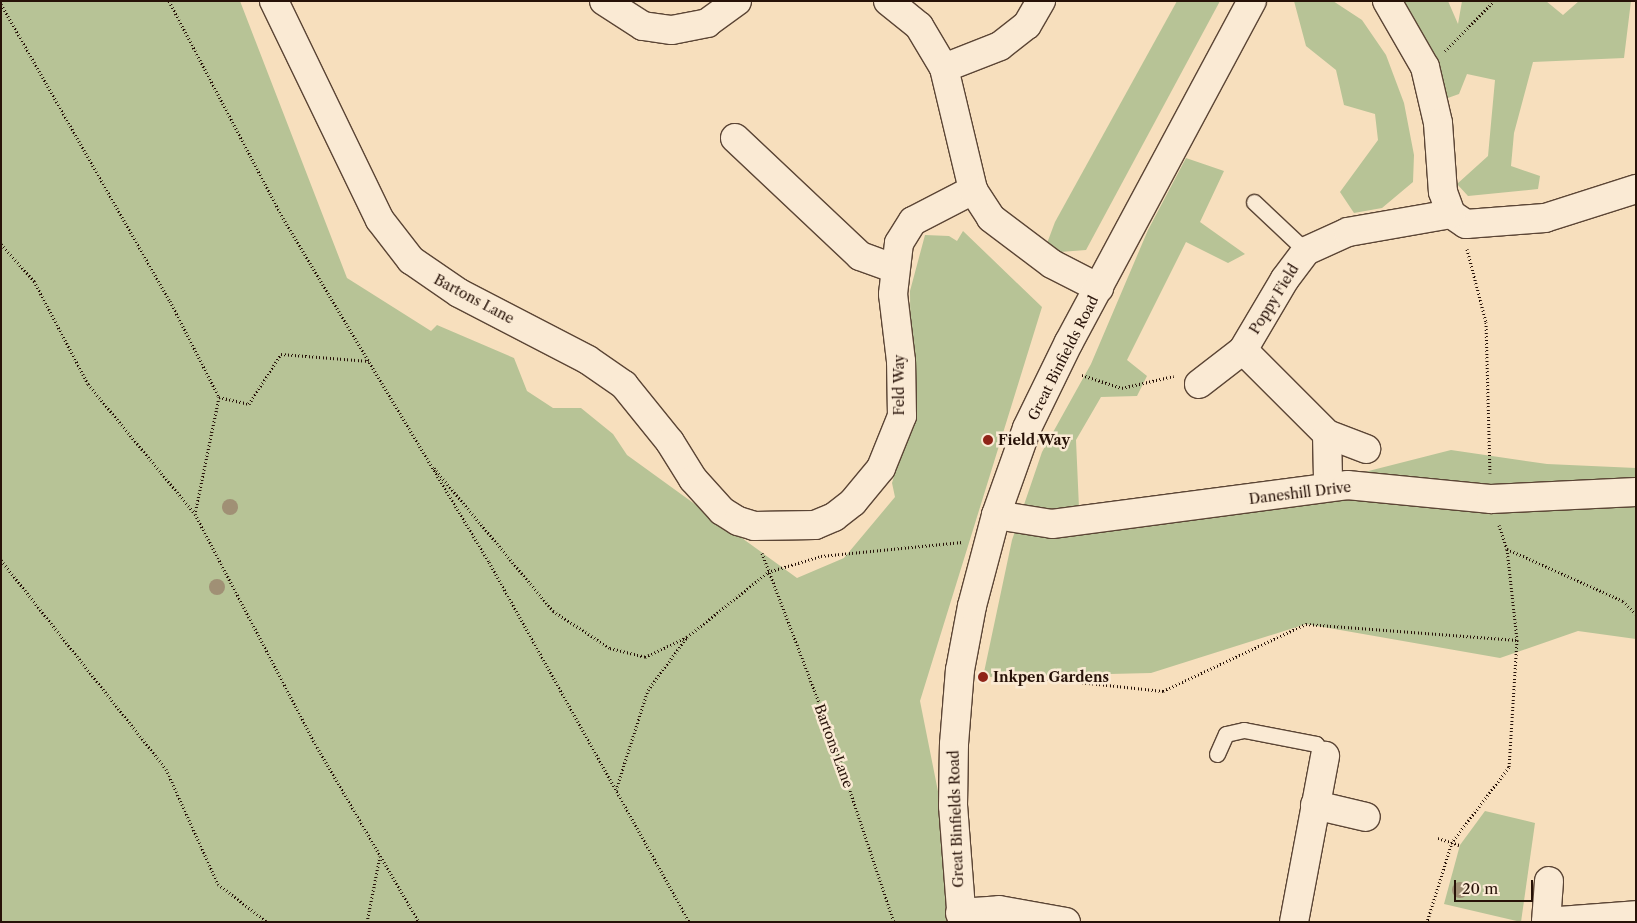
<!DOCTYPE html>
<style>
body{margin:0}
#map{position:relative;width:1637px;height:923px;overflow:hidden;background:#f7dfbd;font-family:"Libre Caslon Text",serif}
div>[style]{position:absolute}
.green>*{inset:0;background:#b7c396}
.path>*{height:3px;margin-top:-1.5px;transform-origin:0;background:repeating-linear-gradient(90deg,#271208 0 1px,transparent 0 3.5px)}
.roads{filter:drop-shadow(1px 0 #5b4535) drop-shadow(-1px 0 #5b4535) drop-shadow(0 1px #5b4535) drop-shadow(0 -1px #5b4535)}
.service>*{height:15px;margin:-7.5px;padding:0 7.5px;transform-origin:7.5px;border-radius:7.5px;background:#faead4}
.minor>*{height:28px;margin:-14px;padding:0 14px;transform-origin:14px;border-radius:14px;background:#faead4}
.tertiary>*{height:28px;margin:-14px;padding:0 14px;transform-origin:14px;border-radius:14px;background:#faead4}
.trees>*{width:16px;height:16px;margin:-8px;border-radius:50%;background:#a09075}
.dots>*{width:14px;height:14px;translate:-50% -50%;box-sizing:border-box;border:2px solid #faead4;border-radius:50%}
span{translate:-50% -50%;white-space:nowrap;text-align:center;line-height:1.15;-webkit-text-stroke:5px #faead4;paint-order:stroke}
.street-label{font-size:14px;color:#271208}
.poi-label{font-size:14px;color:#271208;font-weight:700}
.left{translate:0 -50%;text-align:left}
.frame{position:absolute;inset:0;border:2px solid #271208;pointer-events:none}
.scale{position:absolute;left:1454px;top:880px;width:79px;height:22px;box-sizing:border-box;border:2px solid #271208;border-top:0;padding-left:6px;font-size:15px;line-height:18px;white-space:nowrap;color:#271208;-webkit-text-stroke:4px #faead4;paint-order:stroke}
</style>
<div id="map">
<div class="green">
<i style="clip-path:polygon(1px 1px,240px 1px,347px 278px,431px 331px,437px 325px,514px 358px,527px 391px,553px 408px,581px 408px,613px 434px,627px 455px,797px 578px,844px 558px,895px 497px,892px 483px,911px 419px,910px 291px,925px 235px,949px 236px,957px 241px,963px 231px,1042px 307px,920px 701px,964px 922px,1px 922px)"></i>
<i style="clip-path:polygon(1177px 1px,1220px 1px,1086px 250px,1060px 252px,1046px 246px,1055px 222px)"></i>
<i style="clip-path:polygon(1294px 1px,1333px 1px,1362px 20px,1386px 55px,1404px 103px,1414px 155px,1413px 182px,1382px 208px,1354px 213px,1340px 192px,1378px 140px,1375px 114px,1344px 105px,1336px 70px,1306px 46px)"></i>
<i style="clip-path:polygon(1406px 1px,1448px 1px,1458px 24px,1462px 1px,1546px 1px,1563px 15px,1579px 1px,1631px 1px,1624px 58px,1533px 62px,1514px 133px,1511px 166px,1540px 176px,1538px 189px,1468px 196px,1457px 184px,1488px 156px,1495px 80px,1467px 74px,1459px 94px,1445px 99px,1402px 7px)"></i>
<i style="clip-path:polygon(1186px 158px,1224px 171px,1200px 222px,1245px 254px,1228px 263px,1186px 242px,1127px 360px,1147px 376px,1137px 396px,1101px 397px,1076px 440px,1079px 508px,1341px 478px,1451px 450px,1547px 464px,1636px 468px,1636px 639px,1578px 631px,1500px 658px,1306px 624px,1151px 673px,983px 677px,1012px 540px,1042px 452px,1091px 364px,1148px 230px)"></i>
<i style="clip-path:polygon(1485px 811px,1535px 823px,1521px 922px,1444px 904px,1460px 845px)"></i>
</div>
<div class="path">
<i style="left:169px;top:1px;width:245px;rotate:62.3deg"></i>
<i style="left:283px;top:218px;width:401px;rotate:59.1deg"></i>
<i style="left:489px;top:562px;width:412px;rotate:60.9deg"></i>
<i style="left:1px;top:4px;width:342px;rotate:60.4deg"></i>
<i style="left:170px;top:301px;width:108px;rotate:63deg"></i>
<i style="left:219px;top:397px;width:31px;rotate:13deg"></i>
<i style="left:249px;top:404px;width:59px;rotate:-57.4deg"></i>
<i style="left:281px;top:354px;width:88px;rotate:4.5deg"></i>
<i style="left:1445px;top:51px;width:70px;rotate:-45.6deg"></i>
<i style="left:1px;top:244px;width:50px;rotate:48.3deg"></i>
<i style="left:34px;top:281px;width:116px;rotate:62.3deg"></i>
<i style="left:88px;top:384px;width:168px;rotate:50.5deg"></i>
<i style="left:1467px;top:249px;width:75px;rotate:75.4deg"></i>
<i style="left:1486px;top:322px;width:151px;rotate:88.5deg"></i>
<i style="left:1082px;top:375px;width:42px;rotate:18deg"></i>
<i style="left:1122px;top:388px;width:53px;rotate:-13deg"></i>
<i style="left:219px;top:397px;width:119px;rotate:101.6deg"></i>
<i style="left:195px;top:514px;width:263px;rotate:62.4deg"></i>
<i style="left:317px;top:747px;width:203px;rotate:59.8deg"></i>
<i style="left:434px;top:468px;width:186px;rotate:50.2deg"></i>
<i style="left:553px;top:611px;width:68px;rotate:33deg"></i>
<i style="left:610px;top:648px;width:36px;rotate:14deg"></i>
<i style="left:645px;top:657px;width:47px;rotate:-25.5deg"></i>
<i style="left:1499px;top:525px;width:25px;rotate:72deg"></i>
<i style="left:1507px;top:549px;width:92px;rotate:83.7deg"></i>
<i style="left:1507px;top:549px;width:127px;rotate:24.1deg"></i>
<i style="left:1623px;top:601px;width:18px;rotate:45deg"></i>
<i style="left:762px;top:553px;width:191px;rotate:69.1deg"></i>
<i style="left:830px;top:731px;width:201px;rotate:71.5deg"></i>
<i style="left:1px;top:560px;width:266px;rotate:51.7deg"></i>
<i style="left:166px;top:769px;width:126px;rotate:65.7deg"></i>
<i style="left:218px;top:884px;width:62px;rotate:37.8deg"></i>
<i style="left:995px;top:673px;width:169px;rotate:6.1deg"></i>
<i style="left:1163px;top:691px;width:158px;rotate:-25.1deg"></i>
<i style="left:1306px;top:624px;width:212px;rotate:4.3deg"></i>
<i style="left:1517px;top:640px;width:127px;rotate:93.6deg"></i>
<i style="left:1509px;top:767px;width:94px;rotate:127.2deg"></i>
<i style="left:1452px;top:842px;width:84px;rotate:107.4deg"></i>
<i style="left:616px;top:790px;width:105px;rotate:-72.3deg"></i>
<i style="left:648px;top:690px;width:66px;rotate:-53.7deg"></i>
<i style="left:687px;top:637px;width:104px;rotate:-38.7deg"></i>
<i style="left:768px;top:572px;width:55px;rotate:-16.8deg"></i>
<i style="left:821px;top:556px;width:142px;rotate:-5.7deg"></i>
<i style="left:1438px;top:838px;width:23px;rotate:18deg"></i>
<i style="left:367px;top:922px;width:67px;rotate:-78.9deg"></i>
</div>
<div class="roads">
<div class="service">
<i style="left:1254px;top:202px;width:71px;rotate:43.3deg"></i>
<i style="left:1217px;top:754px;width:22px;rotate:-66deg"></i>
<i style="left:1226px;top:734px;width:18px;rotate:-13deg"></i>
<i style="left:1244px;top:730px;width:73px;rotate:11deg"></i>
<i style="left:1316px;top:744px;width:15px;rotate:53deg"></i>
</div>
<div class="minor">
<i style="left:274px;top:1px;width:243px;rotate:64.2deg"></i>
<i style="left:380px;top:220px;width:51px;rotate:52.2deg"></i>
<i style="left:411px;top:260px;width:58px;rotate:34.5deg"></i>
<i style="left:459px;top:293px;width:145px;rotate:27.4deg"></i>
<i style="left:588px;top:360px;width:44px;rotate:34.8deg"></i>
<i style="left:624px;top:385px;width:73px;rotate:51.1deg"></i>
<i style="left:670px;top:442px;width:44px;rotate:58.1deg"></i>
<i style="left:693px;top:479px;width:43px;rotate:47.8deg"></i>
<i style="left:722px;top:511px;width:19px;rotate:32deg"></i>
<i style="left:738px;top:521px;width:17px;rotate:17deg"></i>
<i style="left:754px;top:526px;width:61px;rotate:-0.9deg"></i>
<i style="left:815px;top:525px;width:21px;rotate:-23deg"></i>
<i style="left:834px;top:517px;width:24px;rotate:-38deg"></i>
<i style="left:853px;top:502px;width:44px;rotate:-50.5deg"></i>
<i style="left:881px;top:468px;width:56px;rotate:-68deg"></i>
<i style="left:902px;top:416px;width:55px;rotate:-91deg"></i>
<i style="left:901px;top:361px;width:67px;rotate:-96.8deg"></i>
<i style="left:893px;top:294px;width:51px;rotate:-83.3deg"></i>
<i style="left:899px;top:243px;width:26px;rotate:-58deg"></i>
<i style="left:913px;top:221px;width:68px;rotate:-27.3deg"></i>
<i style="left:604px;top:1px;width:46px;rotate:32.7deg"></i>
<i style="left:643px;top:26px;width:29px;rotate:8deg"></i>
<i style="left:672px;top:30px;width:36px;rotate:-11deg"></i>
<i style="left:707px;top:23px;width:37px;rotate:-36deg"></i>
<i style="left:888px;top:1px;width:40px;rotate:39deg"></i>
<i style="left:919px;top:26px;width:49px;rotate:59.2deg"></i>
<i style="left:944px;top:68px;width:125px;rotate:76.6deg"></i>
<i style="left:973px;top:190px;width:33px;rotate:57deg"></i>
<i style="left:991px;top:218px;width:76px;rotate:37deg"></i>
<i style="left:1052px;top:264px;width:53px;rotate:27.1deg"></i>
<i style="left:1387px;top:1px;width:76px;rotate:60.1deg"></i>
<i style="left:1425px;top:67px;width:57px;rotate:76.9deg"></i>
<i style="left:1438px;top:123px;width:69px;rotate:85.9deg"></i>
<i style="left:1443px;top:192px;width:23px;rotate:70deg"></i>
<i style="left:1451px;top:214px;width:18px;rotate:34deg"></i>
<i style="left:1466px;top:224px;width:79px;rotate:-4.3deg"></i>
<i style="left:1545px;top:218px;width:96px;rotate:-17.7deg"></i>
<i style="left:944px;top:68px;width:60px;rotate:-21.4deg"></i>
<i style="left:1000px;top:46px;width:34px;rotate:-38deg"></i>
<i style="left:1027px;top:25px;width:28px;rotate:-60deg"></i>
<i style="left:735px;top:138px;width:172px;rotate:43.3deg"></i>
<i style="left:860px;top:256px;width:37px;rotate:20deg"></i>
<i style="left:1243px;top:350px;width:119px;rotate:45deg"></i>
<i style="left:1327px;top:434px;width:42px;rotate:21deg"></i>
<i style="left:1199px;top:384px;width:56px;rotate:-37.7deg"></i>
<i style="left:1243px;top:350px;width:82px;rotate:-59.4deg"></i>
<i style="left:1285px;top:279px;width:35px;rotate:-53deg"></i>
<i style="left:1306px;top:251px;width:46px;rotate:-24.3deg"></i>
<i style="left:1348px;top:232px;width:105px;rotate:-9.9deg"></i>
<i style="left:1327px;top:434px;width:44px;rotate:88.7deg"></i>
<i style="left:996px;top:515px;width:57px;rotate:9.1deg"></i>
<i style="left:1052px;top:524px;width:298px;rotate:-7.5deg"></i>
<i style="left:1347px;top:485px;width:145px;rotate:5.6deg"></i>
<i style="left:1491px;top:499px;width:145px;rotate:-2.8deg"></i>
<i style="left:1315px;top:805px;width:52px;rotate:13.2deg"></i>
<i style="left:960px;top:913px;width:39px;rotate:-4deg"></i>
<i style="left:999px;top:910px;width:68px;rotate:10.2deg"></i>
<i style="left:1294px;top:922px;width:169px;rotate:-79.4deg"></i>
<i style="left:1546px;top:922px;width:90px;rotate:-4.4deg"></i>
<i style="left:1546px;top:922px;width:41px;rotate:-85.8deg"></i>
</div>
<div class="tertiary">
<i style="left:962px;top:922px;width:116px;rotate:-94.4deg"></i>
<i style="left:953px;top:806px;width:62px;rotate:-89.1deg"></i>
<i style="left:954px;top:744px;width:74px;rotate:-85.4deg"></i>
<i style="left:960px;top:670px;width:65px;rotate:-79.4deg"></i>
<i style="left:972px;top:606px;width:94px;rotate:-75.2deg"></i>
<i style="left:996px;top:515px;width:92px;rotate:-70.4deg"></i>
<i style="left:1027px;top:428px;width:96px;rotate:-64deg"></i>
<i style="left:1069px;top:342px;width:387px;rotate:-61.8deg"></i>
</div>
</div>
<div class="trees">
<i style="left:230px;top:507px"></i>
<i style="left:217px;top:587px"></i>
<i style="left:1460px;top:890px"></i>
</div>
<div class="dots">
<i style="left:988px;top:440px;background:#8f2418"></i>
<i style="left:983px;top:677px;background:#8f2418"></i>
</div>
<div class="street-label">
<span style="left:474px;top:299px;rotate:28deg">Bartons Lane</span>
<span style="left:1274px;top:299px;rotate:-58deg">Poppy Field</span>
<span style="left:1063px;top:358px;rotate:-63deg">Great Binfields Road</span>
<span style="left:899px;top:385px;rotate:-90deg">Feld Way</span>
<span style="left:1300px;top:493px;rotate:-7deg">Daneshill Drive</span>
<span style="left:834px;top:746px;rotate:70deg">Bartons Lane</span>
<span style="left:956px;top:819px;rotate:-92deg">Great Binfields Road</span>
</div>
<div class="poi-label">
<span class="left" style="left:998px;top:440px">Field Way</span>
<span class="left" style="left:993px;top:677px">Inkpen Gardens</span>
</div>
<div class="frame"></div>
<div class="scale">20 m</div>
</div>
